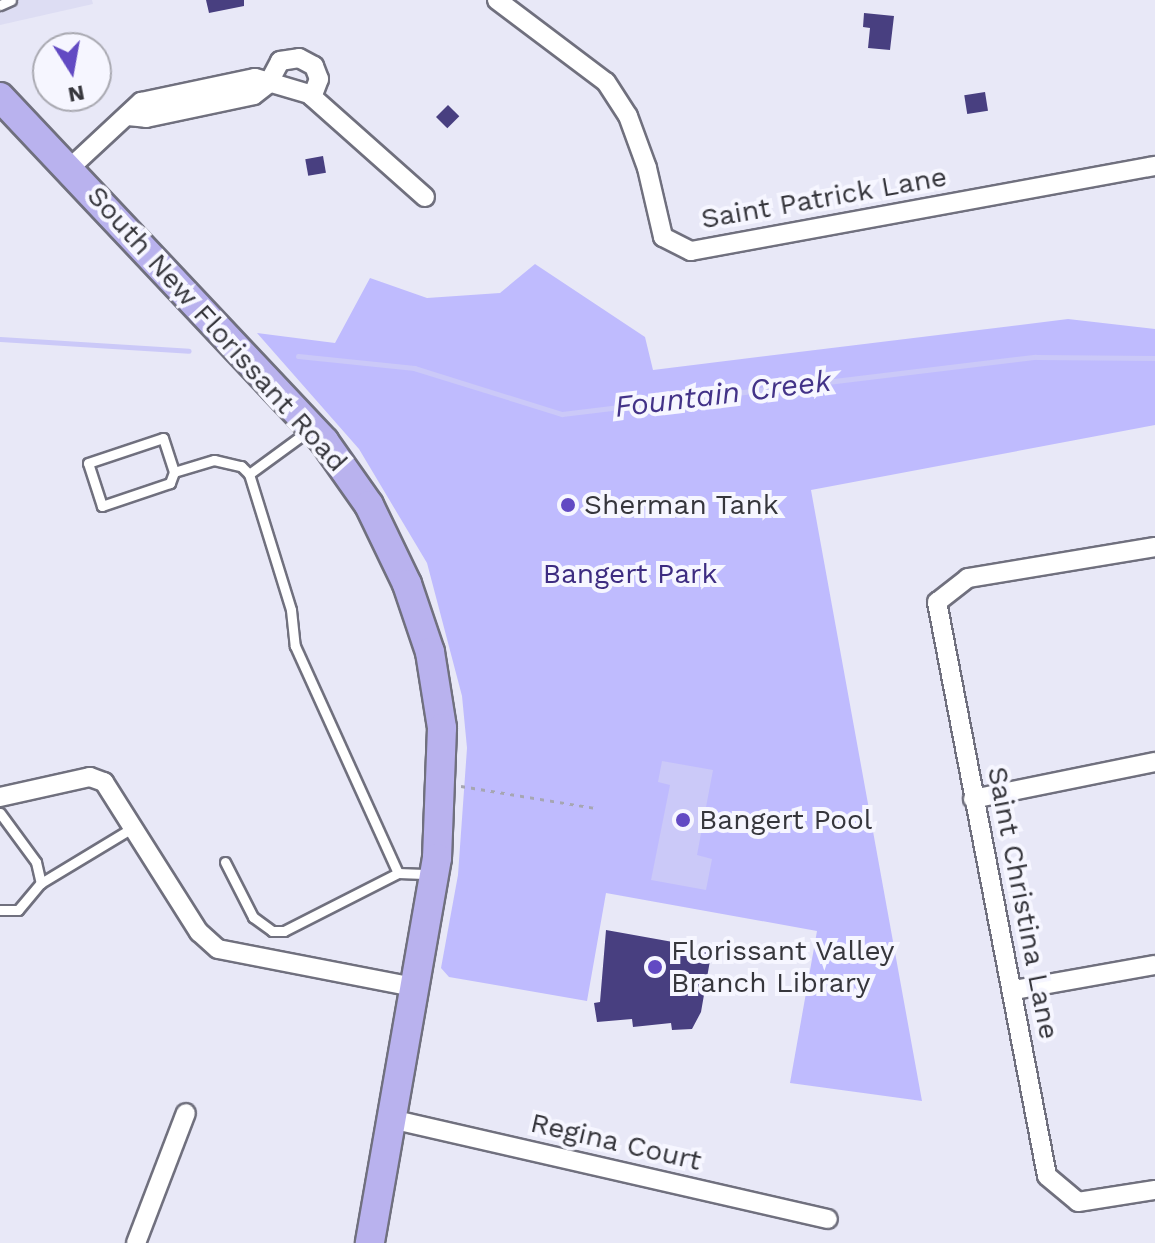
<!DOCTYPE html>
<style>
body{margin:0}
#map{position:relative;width:1155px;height:1243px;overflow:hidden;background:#e8e8f7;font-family:"Work Sans",sans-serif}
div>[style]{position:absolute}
.built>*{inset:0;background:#ddddf3}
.green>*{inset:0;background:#bfbbfe}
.water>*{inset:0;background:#cbc9f8}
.stream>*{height:5px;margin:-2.5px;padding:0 2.5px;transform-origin:2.5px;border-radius:2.5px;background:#cbc9f8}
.building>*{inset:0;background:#483f80;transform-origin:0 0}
.path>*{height:3px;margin-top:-1.5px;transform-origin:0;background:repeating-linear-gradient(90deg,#a6a6b2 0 4px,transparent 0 10px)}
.roads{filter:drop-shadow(2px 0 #70707e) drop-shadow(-2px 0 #70707e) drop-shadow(0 2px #70707e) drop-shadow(0 -2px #70707e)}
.lane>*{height:9px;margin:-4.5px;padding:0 4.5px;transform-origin:4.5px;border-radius:4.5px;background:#fff}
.street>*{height:18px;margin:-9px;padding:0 9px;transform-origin:9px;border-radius:9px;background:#fff}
.primary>*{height:28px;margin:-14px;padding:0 14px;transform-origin:14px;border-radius:14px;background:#b9b2ee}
.dots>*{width:22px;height:22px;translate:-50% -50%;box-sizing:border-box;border:4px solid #f6f6ff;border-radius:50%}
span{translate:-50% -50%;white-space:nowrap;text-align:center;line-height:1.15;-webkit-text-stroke:8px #f6f6ff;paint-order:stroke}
.street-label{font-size:28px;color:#36363c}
.poi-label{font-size:28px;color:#36363c}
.left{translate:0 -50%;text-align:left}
.park-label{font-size:28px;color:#3d2c81}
.water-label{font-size:30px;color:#433388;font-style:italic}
.north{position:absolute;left:32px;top:32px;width:80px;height:80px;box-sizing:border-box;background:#f6f6ff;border:2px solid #a9a9b1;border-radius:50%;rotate:169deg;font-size:22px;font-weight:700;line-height:32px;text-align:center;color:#36363c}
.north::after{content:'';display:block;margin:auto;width:28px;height:36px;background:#624ac3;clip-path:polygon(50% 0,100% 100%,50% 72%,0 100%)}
</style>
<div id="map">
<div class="built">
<i style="clip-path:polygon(0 0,92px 0,93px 4px,0 25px)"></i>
</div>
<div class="green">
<i style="clip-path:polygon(535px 264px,645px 337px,653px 370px,1068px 319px,1155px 329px,1155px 425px,811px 490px,922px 1101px,790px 1083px,817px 931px,606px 893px,587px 1001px,449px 977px,441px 968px,458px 875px,467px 748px,462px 696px,427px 563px,359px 449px,257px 333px,335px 343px,370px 278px,427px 298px,500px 293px)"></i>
</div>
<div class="water">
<i style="clip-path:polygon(662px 761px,713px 770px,697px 855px,712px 859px,706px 890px,651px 880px,670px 785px,658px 782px)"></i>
</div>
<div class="stream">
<i style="left:0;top:339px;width:189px;rotate:3.6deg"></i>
<i style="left:298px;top:356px;width:117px;rotate:5.9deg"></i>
<i style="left:414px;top:368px;width:155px;rotate:17.3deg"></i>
<i style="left:562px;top:414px;width:477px;rotate:-6.9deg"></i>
<i style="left:1036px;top:357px;width:119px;rotate:0.5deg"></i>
</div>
<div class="building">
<i style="clip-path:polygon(206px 0,244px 0,244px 6px,209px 13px)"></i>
<i style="clip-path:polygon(864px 13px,894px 16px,890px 50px,868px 48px,870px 28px,863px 27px)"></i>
<i style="left:985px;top:92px;width:19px;height:21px;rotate:81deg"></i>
<i style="left:448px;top:105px;width:16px;height:17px;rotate:45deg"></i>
<i style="left:323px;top:156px;width:17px;height:18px;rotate:80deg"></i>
<i style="clip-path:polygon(606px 930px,712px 949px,701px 1012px,692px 1029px,672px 1030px,671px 1023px,633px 1027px,632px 1019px,597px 1022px,594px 1003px,600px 1002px)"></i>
</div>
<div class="path">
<i style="left:461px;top:786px;width:137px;rotate:9.3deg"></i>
</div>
<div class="roads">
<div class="lane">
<i style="left:0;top:5px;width:12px;rotate:-24deg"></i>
<i style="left:308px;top:431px;width:73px;rotate:143.9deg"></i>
<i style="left:249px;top:474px;width:142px;rotate:72.8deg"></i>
<i style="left:291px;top:610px;width:36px;rotate:84deg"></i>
<i style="left:295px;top:646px;width:249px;rotate:65.6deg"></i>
<i style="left:174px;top:472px;width:12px;rotate:110deg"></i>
<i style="left:170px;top:483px;width:72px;rotate:161.3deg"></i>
<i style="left:102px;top:506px;width:45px;rotate:-108deg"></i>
<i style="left:88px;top:463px;width:79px;rotate:-18.4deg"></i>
<i style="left:163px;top:438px;width:36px;rotate:72deg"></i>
<i style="left:174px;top:472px;width:42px;rotate:-16.7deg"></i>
<i style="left:214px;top:460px;width:28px;rotate:13deg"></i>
<i style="left:241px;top:466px;width:11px;rotate:45deg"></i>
<i style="left:0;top:813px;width:61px;rotate:53.7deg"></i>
<i style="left:36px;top:862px;width:22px;rotate:77deg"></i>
<i style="left:225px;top:862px;width:62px;rotate:63deg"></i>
<i style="left:253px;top:917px;width:24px;rotate:36deg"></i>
<i style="left:272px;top:931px;width:12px"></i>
<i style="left:284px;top:931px;width:128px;rotate:-27deg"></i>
<i style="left:398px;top:873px;width:33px;rotate:2deg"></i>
<i style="left:0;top:910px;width:18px"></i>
<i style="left:18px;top:910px;width:35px;rotate:-50deg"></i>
<i style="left:41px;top:883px;width:109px;rotate:-31.1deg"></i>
</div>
<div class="street">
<i style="left:497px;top:0;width:136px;rotate:37deg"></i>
<i style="left:606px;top:82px;width:40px;rotate:57.1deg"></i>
<i style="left:628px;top:116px;width:55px;rotate:69.9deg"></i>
<i style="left:647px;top:168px;width:71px;rotate:76.9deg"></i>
<i style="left:663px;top:237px;width:31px;rotate:27deg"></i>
<i style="left:691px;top:251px;width:472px;rotate:-10.4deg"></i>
<i style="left:128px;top:116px;width:18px;rotate:6deg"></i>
<i style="left:146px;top:118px;width:110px;rotate:-12deg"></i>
<i style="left:254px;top:95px;width:18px;rotate:-38deg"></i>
<i style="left:268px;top:84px;width:26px;rotate:-62deg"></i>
<i style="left:280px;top:61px;width:19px;rotate:-9deg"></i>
<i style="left:299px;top:58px;width:17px;rotate:28deg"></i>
<i style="left:314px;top:66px;width:14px;rotate:69deg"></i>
<i style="left:319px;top:79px;width:19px;rotate:111deg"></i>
<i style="left:71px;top:167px;width:96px;rotate:-42.9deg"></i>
<i style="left:141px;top:102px;width:116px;rotate:-11.9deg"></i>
<i style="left:255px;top:78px;width:56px;rotate:16.5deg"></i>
<i style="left:309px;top:94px;width:155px;rotate:41.6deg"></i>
<i style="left:1155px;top:547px;width:190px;rotate:170.6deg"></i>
<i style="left:968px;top:578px;width:39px;rotate:142deg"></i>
<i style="left:937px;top:602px;width:584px;rotate:79.15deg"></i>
<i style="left:1047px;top:1176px;width:40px;rotate:40deg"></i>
<i style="left:1078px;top:1202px;width:78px;rotate:-8.9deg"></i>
<i style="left:0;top:797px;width:92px;rotate:-12.5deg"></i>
<i style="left:90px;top:777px;width:15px;rotate:20deg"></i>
<i style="left:104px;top:782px;width:178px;rotate:57.7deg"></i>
<i style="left:199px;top:932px;width:25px;rotate:42deg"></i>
<i style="left:218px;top:949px;width:200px;rotate:11deg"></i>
<i style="left:973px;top:799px;width:186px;rotate:-11.5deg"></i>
<i style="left:1014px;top:990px;width:143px;rotate:-10.1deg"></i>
<i style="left:391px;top:1119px;width:448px;rotate:12.9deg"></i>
<i style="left:136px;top:1243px;width:139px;rotate:-69deg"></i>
</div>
<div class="primary">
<i style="left:0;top:97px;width:473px;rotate:46.7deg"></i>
<i style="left:324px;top:441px;width:78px;rotate:54.9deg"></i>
<i style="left:369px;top:505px;width:88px;rotate:64.3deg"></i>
<i style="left:407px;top:584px;width:72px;rotate:71.3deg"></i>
<i style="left:430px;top:652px;width:77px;rotate:81deg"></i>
<i style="left:442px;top:728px;width:130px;rotate:92.2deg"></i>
<i style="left:437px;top:858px;width:391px;rotate:99.9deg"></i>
</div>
</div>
<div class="dots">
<i style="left:568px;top:505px;background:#624ac3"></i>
<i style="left:683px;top:820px;background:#624ac3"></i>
<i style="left:655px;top:967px;background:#624ac3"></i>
</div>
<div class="street-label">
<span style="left:824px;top:198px;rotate:-10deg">Saint Patrick Lane</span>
<span style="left:217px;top:329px;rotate:48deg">South New Florissant Road</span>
<span style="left:1023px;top:903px;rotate:79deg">Saint Christina Lane</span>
<span style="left:616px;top:1142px;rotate:13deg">Regina Court</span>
</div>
<div class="poi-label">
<span class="left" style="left:584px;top:505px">Sherman Tank</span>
<span class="left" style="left:699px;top:820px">Bangert Pool</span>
<span class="left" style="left:671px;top:967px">Florissant Valley<br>Branch Library</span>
</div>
<div class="park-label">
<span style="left:630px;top:574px">Bangert Park</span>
</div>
<div class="water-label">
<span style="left:723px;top:394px;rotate:-7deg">Fountain Creek</span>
</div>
<div class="north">N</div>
</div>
